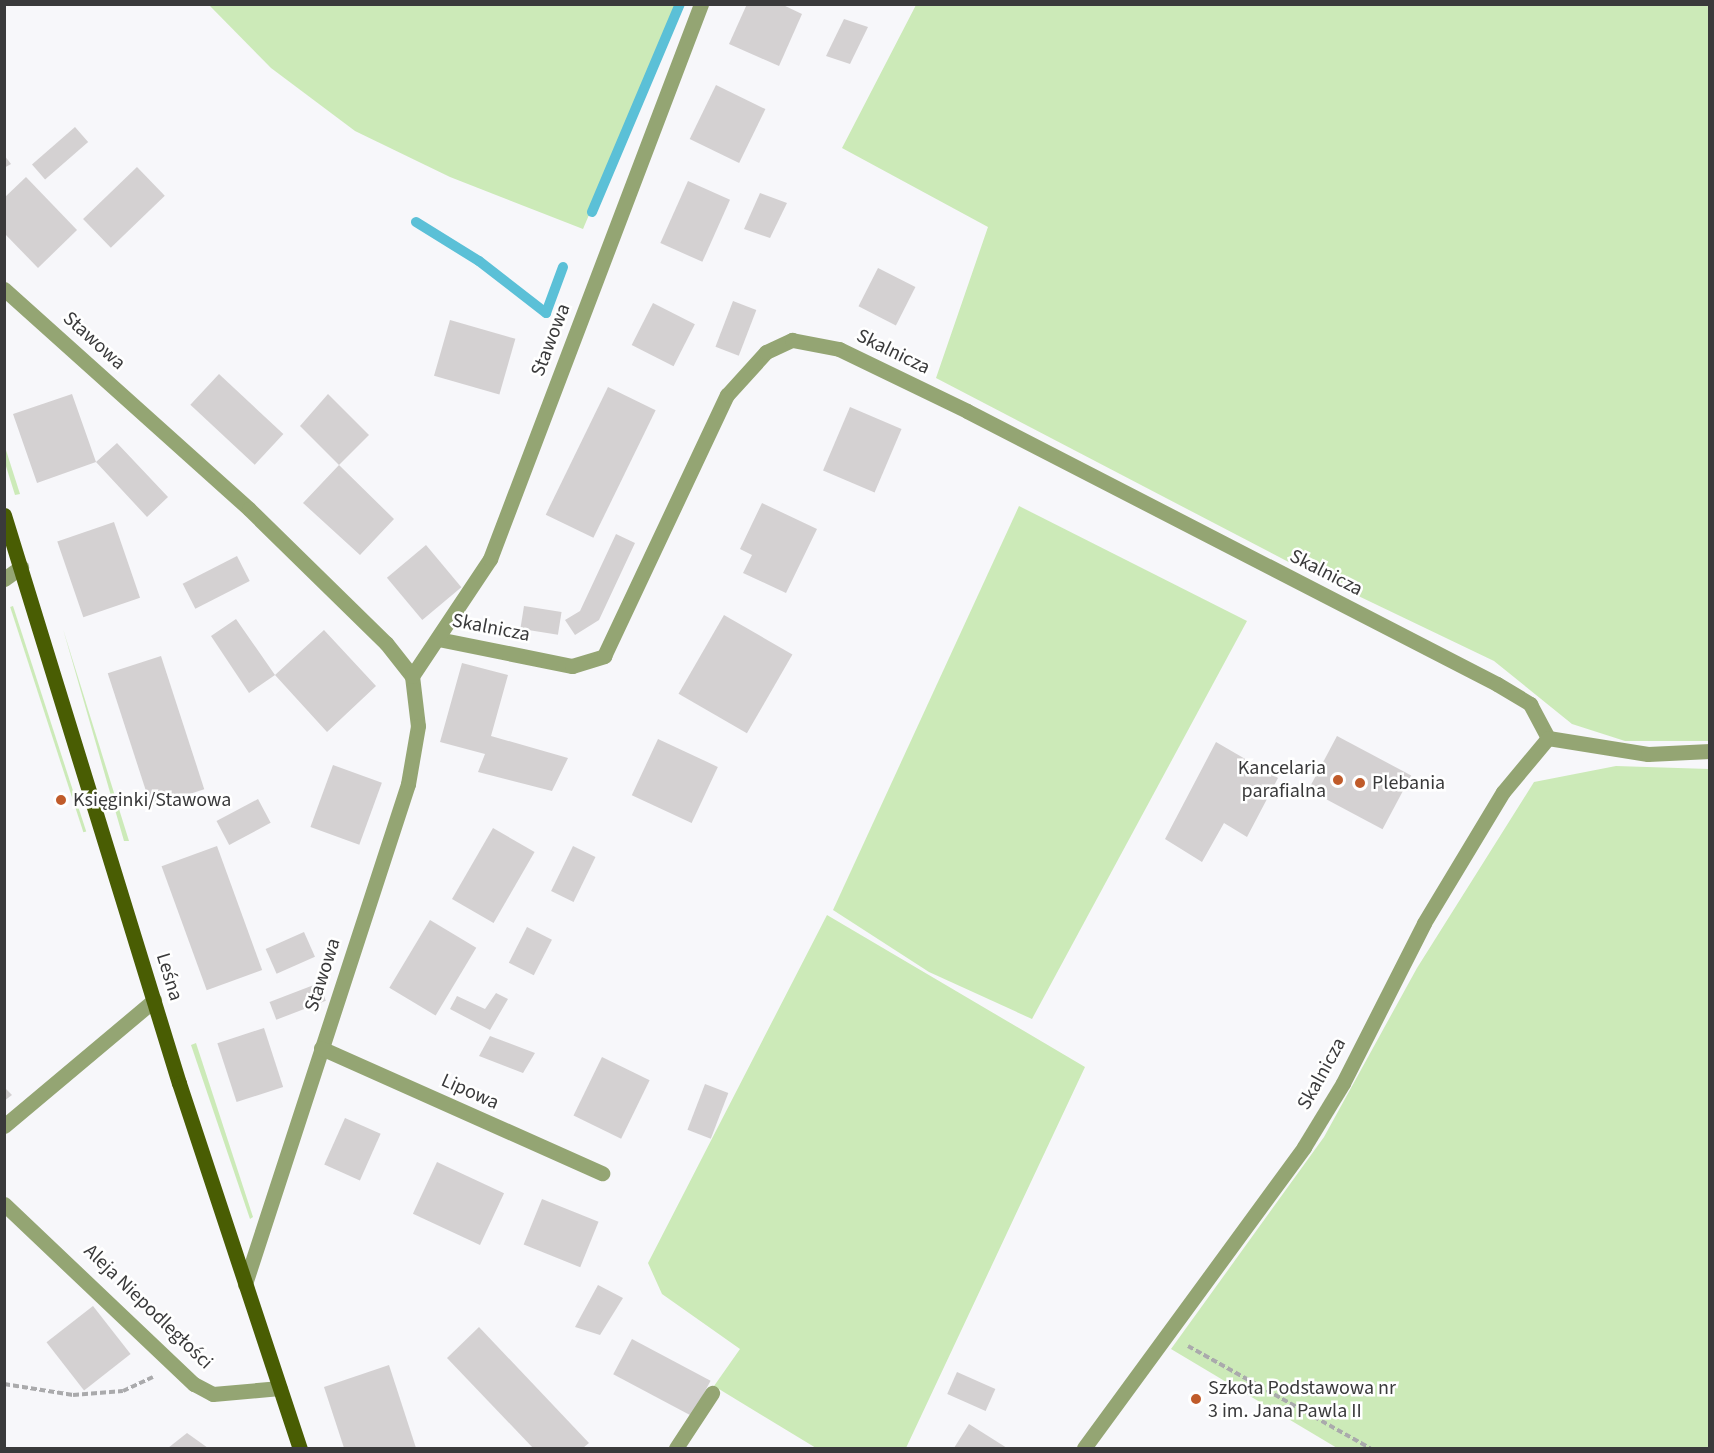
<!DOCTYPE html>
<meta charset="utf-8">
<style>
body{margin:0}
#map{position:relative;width:1714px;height:1453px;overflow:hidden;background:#f7f7fa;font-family:"Source Sans 3",sans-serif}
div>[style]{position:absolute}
.green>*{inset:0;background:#cceab8;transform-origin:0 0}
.stream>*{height:10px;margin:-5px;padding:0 5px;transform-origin:5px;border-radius:5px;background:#5bc0d7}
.building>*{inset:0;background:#d4d1d2;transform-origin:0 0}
.path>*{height:4px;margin-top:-2px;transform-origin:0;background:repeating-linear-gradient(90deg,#aaaaac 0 6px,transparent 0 9px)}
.minor>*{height:15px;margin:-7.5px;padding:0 7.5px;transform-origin:7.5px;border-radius:7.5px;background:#94a573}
.major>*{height:15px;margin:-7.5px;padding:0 7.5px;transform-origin:7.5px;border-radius:7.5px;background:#495d03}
.dots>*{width:16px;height:16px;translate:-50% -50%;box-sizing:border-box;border:3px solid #fff;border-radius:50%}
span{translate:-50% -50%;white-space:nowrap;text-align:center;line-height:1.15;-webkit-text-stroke:5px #fff;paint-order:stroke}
.street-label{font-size:20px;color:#3a3a3b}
.poi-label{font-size:20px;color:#3a3a3b}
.right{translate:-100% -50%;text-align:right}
.left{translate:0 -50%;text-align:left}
.frame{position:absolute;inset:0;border:6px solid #3a3a3b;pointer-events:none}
</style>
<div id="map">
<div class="green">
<i style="clip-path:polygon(209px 5px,678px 5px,583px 229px,450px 177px,355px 131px,271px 68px)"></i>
<i style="clip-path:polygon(916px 5px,1709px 5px,1709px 741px,1625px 741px,1572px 724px,1494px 661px,1302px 569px,936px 378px,988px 227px,842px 148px)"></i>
<i style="clip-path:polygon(4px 447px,5px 447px,20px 494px,15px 495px,5px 463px)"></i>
<i style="clip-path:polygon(1019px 506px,1247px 621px,1032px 1019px,929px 972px,833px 910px)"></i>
<i style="left:13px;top:606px;width:237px;height:3px;rotate:72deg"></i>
<i style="clip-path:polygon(63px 629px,129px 841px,124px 841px)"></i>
<i style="clip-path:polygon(1616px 766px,1709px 769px,1709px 1448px,1337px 1448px,1171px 1349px,1324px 1137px,1417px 968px,1534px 782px)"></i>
<i style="clip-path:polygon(827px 915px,1085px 1067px,906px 1448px,816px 1448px,714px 1386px,740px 1349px,662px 1294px,648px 1263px)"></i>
<i style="clip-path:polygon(196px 1043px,253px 1217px,250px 1219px,191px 1045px)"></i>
</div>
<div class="stream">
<i style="left:592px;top:212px;width:226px;rotate:-67.1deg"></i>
<i style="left:416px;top:222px;width:74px;rotate:31.8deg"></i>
<i style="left:479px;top:261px;width:85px;rotate:37.8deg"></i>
<i style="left:546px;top:313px;width:49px;rotate:-69.7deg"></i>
</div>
<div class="building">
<i style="clip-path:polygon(747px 4px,781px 4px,802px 14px,779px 66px,729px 44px)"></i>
<i style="clip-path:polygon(844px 19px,868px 27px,850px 64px,826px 56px)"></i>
<i style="left:716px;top:85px;width:55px;height:60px;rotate:26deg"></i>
<i style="left:75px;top:127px;width:20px;height:57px;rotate:49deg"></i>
<i style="clip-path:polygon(4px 155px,11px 164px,4px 168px)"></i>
<i style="left:137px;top:167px;width:40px;height:75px;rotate:46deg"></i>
<i style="clip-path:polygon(26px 177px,77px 230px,38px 268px,4px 233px,4px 198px)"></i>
<i style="left:688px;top:181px;width:46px;height:68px;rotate:24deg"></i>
<i style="clip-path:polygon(760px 193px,787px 203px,770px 238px,744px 229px)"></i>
<i style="left:878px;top:268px;width:42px;height:43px;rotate:27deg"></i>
<i style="left:733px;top:301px;width:25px;height:49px;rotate:21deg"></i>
<i style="left:653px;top:303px;width:47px;height:47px;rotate:27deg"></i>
<i style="left:450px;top:320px;width:68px;height:58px;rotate:16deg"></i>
<i style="left:219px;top:374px;width:88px;height:42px;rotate:43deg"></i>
<i style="left:608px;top:387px;width:53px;height:142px;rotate:26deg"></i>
<i style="clip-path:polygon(72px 394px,96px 462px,117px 443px,168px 497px,147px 517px,96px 462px,37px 483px,13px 414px)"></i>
<i style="clip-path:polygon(328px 394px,369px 435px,339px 465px,394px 519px,360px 555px,303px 503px,339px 465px,300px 426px)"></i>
<i style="left:850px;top:407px;width:56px;height:69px;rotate:23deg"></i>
<i style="clip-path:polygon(762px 503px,817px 529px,786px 593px,743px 573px,752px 555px,740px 549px)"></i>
<i style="left:114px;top:522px;width:80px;height:60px;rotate:71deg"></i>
<i style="clip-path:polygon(616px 534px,635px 543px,599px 620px,575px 635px,565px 620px,580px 611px)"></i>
<i style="left:426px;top:545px;width:55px;height:51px;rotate:50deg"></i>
<i style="left:237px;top:556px;width:28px;height:61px;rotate:63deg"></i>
<i style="left:524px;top:606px;width:38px;height:23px;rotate:9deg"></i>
<i style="left:724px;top:615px;width:79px;height:91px;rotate:30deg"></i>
<i style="clip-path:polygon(236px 619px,275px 675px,324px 630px,376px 686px,327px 732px,275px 675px,249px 693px,211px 636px)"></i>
<i style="left:161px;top:656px;width:140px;height:56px;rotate:72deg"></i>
<i style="clip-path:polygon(462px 663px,508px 675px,491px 736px,568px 758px,552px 791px,478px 772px,485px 754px,440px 742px)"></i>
<i style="left:1337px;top:736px;width:84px;height:61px;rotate:28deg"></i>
<i style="left:658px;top:739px;width:66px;height:62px;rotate:25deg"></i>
<i style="clip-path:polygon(1216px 742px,1278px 778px,1247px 837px,1224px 823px,1202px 862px,1165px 839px)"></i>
<i style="left:333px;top:765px;width:52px;height:66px;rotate:20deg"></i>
<i style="left:258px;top:799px;width:27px;height:47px;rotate:62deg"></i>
<i style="left:493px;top:828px;width:48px;height:82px;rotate:30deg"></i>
<i style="left:217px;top:846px;width:132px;height:59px;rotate:70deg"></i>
<i style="left:573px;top:846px;width:25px;height:50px;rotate:26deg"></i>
<i style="left:430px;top:920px;width:54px;height:79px;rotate:31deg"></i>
<i style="left:527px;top:927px;width:28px;height:40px;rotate:27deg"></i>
<i style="left:304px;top:932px;width:27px;height:42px;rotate:66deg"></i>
<i style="left:319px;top:983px;width:19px;height:53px;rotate:69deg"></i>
<i style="clip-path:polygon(496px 993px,508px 999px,490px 1030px,450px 1009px,457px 996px,485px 1009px)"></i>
<i style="left:264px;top:1028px;width:62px;height:49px;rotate:72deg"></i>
<i style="clip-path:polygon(490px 1036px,535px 1053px,523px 1073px,479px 1056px)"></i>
<i style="left:602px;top:1057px;width:53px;height:65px;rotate:26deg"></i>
<i style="left:705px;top:1084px;width:25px;height:49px;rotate:21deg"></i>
<i style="clip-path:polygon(4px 1087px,12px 1095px,4px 1101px)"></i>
<i style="left:345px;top:1118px;width:39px;height:51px;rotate:24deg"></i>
<i style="left:437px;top:1162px;width:74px;height:57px;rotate:25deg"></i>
<i style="left:542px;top:1199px;width:61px;height:49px;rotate:22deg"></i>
<i style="clip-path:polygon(598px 1285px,623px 1298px,600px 1335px,575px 1327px)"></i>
<i style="left:93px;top:1306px;width:61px;height:59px;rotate:52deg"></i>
<i style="clip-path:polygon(479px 1327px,589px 1443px,583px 1448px,533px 1448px,447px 1358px)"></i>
<i style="left:632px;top:1339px;width:89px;height:40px;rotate:28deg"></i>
<i style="clip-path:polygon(389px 1365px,416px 1448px,344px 1448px,324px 1387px)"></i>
<i style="left:957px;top:1372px;width:42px;height:24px;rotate:24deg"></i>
<i style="clip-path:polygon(969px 1424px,1007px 1448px,954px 1448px)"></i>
<i style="clip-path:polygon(187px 1433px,208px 1448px,168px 1448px)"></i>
</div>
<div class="path">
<i style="left:1188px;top:1346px;width:209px;rotate:29.3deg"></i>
<i style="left:4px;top:1384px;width:70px;rotate:9.1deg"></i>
<i style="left:73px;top:1395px;width:50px;rotate:-4.6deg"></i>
<i style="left:123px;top:1391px;width:33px;rotate:-25deg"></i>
</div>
<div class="minor">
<i style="left:4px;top:289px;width:329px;rotate:41.9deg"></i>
<i style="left:249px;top:509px;width:192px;rotate:44.4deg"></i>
<i style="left:386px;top:643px;width:42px;rotate:51.8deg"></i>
<i style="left:412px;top:676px;width:50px;rotate:83.2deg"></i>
<i style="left:418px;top:726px;width:59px;rotate:99.8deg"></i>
<i style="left:408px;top:784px;width:526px;rotate:108.06deg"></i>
<i style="left:4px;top:579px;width:21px;rotate:-35deg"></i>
<i style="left:438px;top:639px;width:137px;rotate:11.4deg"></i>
<i style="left:572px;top:666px;width:34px;rotate:-17deg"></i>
<i style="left:604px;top:656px;width:289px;rotate:-64.8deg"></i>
<i style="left:727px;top:395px;width:58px;rotate:-47.8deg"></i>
<i style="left:766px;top:352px;width:29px;rotate:-25deg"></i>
<i style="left:792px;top:340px;width:48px;rotate:10.8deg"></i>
<i style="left:839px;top:349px;width:142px;rotate:25.8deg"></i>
<i style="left:967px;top:411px;width:596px;rotate:27.25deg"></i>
<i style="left:1497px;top:684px;width:39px;rotate:31deg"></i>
<i style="left:1530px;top:704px;width:38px;rotate:62deg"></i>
<i style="left:412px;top:676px;width:141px;rotate:-56.3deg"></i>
<i style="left:490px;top:559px;width:594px;rotate:-69.18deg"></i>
<i style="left:1548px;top:738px;width:101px;rotate:9.1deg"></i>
<i style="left:1648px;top:754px;width:62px;rotate:-2.8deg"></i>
<i style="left:321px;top:1048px;width:308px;rotate:24deg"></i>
<i style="left:4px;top:1126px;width:196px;rotate:-40deg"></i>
<i style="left:4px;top:1204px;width:262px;rotate:43.5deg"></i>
<i style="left:194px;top:1384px;width:21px;rotate:28deg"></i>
<i style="left:213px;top:1394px;width:67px;rotate:-5.1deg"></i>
<i style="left:676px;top:1448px;width:66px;rotate:-56.8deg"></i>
<i style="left:1084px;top:1448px;width:373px;rotate:-53.8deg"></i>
<i style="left:1304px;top:1147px;width:75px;rotate:-58.6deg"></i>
<i style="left:1343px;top:1083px;width:179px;rotate:-63.1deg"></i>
<i style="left:1424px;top:923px;width:153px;rotate:-58.9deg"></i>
<i style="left:1503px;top:792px;width:70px;rotate:-50.2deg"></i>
</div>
<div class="major">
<i style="left:4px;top:515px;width:594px;rotate:72.88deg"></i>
<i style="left:179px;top:1083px;width:385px;rotate:71.7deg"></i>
</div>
<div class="dots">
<i style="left:1338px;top:780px;background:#c05b2a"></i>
<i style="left:1360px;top:783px;background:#c05b2a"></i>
<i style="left:61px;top:800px;background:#c05b2a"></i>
<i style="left:1196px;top:1399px;background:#c05b2a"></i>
</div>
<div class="street-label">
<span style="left:551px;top:340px;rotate:-69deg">Stawowa</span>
<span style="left:94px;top:341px;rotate:42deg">Stawowa</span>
<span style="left:893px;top:352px;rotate:26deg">Skalnicza</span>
<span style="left:1326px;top:573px;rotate:27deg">Skalnicza</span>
<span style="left:491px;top:628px;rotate:11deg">Skalnicza</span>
<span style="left:323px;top:975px;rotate:-72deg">Stawowa</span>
<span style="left:169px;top:977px;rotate:73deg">Leśna</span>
<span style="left:1322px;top:1074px;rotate:-61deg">Skalnicza</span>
<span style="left:470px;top:1092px;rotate:24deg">Lipowa</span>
<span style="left:148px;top:1307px;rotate:44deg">Aleja Niepodległości</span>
</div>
<div class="poi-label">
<span class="right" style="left:1326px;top:780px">Kancelaria<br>parafialna</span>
<span class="left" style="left:1372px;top:783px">Plebania</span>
<span class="left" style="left:73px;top:800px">Księginki/Stawowa</span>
<span class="left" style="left:1208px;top:1400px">Szkoła Podstawowa nr<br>3 im. Jana Pawla II</span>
</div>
<div class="frame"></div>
</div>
